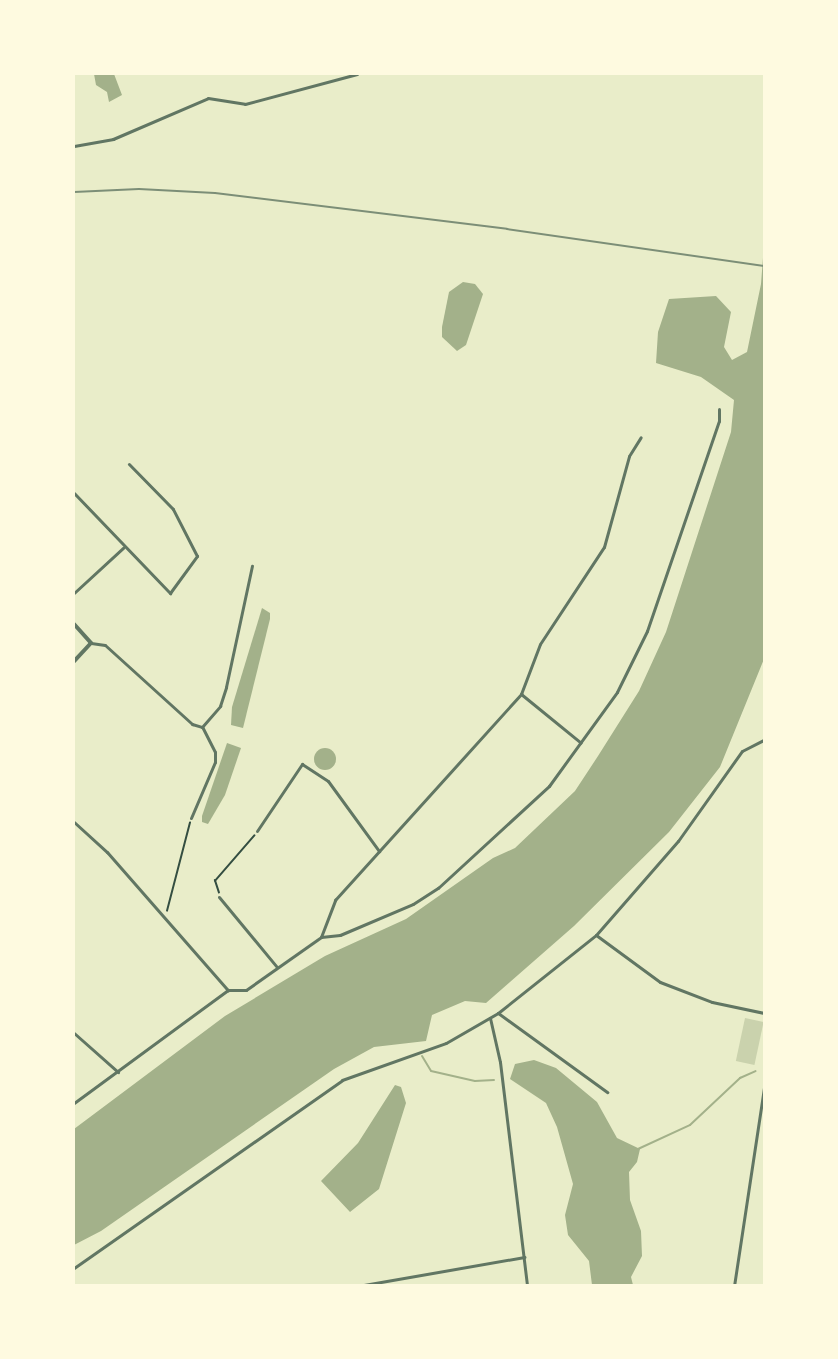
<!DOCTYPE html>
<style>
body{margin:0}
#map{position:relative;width:838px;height:1359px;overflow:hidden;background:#e9edc9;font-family:Lato,sans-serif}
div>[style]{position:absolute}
.green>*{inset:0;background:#cad2ad;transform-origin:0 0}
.water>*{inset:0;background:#a3b18a}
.round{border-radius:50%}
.stream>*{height:2px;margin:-1px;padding:0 1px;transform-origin:1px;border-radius:1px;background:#a3b18a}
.path>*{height:1.5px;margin:-0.75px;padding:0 0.75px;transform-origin:0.75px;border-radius:0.75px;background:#344e41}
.minor>*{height:3px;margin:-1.5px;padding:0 1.5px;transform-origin:1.5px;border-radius:1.5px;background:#617663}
.tertiary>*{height:4px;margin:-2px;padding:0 2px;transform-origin:2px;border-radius:2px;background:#617663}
.rail>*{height:2px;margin:-1px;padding:0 1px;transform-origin:1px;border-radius:1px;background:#7c8e77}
span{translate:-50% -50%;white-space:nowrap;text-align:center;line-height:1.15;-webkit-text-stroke:6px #fefae0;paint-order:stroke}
.frame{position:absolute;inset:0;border:75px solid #fefae0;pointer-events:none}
</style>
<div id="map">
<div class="green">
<i style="left:745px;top:1018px;width:19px;height:44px;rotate:12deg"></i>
</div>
<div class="water">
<i style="clip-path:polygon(94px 74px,114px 74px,122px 95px,109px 102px,107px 92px,96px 85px)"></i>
<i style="clip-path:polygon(764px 245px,764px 659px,720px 767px,669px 832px,574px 926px,486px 1003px,465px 1001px,432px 1015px,426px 1041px,374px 1047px,334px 1069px,101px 1231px,74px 1245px,74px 1129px,225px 1016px,325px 956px,406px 919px,493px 858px,515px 848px,575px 791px,598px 756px,639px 691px,666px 632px,731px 432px,734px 400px,701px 377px,656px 363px,658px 332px,669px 299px,716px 296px,731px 312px,724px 347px,732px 360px,747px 352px,761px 284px)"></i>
<i style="clip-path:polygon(463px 282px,475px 284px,483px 294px,466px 345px,457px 351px,442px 337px,442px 327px,449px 292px)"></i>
<i style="clip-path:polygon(262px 608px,270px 613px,270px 619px,243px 728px,231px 725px,232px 707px)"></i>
<i style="clip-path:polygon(227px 743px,241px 748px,225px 795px,208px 824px,202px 822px,202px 816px)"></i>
<i class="round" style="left:314px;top:748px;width:22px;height:22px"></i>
<i style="clip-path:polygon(534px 1060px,556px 1068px,597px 1102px,617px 1138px,640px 1149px,637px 1162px,629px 1172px,630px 1200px,641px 1231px,642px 1256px,631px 1277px,633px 1285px,592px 1285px,589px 1261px,568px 1235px,565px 1215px,573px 1184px,557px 1127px,546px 1103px,510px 1079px,515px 1064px)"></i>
<i style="clip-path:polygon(395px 1085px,401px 1087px,406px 1103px,379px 1189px,350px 1212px,321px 1181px,358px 1143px)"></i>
</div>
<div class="stream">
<i style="left:422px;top:1056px;width:17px;rotate:59deg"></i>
<i style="left:431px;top:1071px;width:45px;rotate:12.8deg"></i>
<i style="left:475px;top:1081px;width:19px;rotate:-3deg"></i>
<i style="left:638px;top:1149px;width:57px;rotate:-24.8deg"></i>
<i style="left:690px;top:1125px;width:69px;rotate:-43.2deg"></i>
<i style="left:740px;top:1078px;width:17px;rotate:-24deg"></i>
</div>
<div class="path">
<i style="left:219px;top:893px;width:13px;rotate:-108deg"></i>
<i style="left:215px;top:881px;width:60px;rotate:-49.1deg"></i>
<i style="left:167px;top:911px;width:91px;rotate:-75.4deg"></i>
</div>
<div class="minor">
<i style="left:74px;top:146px;width:40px;rotate:-10deg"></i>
<i style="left:113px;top:139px;width:103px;rotate:-23.3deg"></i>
<i style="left:208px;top:98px;width:37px;rotate:9deg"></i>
<i style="left:245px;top:104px;width:116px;rotate:-15deg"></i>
<i style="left:74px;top:493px;width:139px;rotate:46.2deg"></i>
<i style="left:170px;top:593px;width:46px;rotate:-53.9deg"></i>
<i style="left:197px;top:556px;width:53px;rotate:-117.1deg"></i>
<i style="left:173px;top:509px;width:63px;rotate:-134.4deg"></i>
<i style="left:74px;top:593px;width:67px;rotate:-42.6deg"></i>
<i style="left:91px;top:643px;width:14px;rotate:8deg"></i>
<i style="left:105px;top:645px;width:118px;rotate:42.2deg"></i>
<i style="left:192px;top:724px;width:10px;rotate:17deg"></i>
<i style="left:521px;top:694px;width:77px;rotate:39.2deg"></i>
<i style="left:202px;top:727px;width:28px;rotate:-49deg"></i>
<i style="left:220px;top:706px;width:20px;rotate:-72deg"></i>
<i style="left:226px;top:687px;width:124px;rotate:-77.9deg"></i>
<i style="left:191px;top:818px;width:61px;rotate:-66.8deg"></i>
<i style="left:215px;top:762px;width:10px;rotate:-90deg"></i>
<i style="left:215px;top:752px;width:28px;rotate:-117deg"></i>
<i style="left:74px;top:822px;width:45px;rotate:42.3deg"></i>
<i style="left:107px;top:852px;width:184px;rotate:48.8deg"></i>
<i style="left:257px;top:831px;width:81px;rotate:-56.1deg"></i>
<i style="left:302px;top:764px;width:31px;rotate:33deg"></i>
<i style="left:328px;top:781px;width:87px;rotate:53.9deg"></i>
<i style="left:219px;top:897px;width:91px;rotate:50.4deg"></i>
<i style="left:596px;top:935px;width:79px;rotate:36.3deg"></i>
<i style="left:660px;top:982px;width:56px;rotate:21deg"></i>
<i style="left:712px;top:1002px;width:53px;rotate:11.9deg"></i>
<i style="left:321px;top:937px;width:40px;rotate:-69deg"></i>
<i style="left:335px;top:900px;width:278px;rotate:-47.9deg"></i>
<i style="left:521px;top:694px;width:53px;rotate:-69.2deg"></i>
<i style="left:540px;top:644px;width:116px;rotate:-56.6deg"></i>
<i style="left:604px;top:547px;width:94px;rotate:-74.6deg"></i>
<i style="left:629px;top:456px;width:22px;rotate:-58deg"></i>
<i style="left:498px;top:1013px;width:135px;rotate:35.9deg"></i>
<i style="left:490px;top:1018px;width:45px;rotate:77.2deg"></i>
<i style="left:500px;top:1062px;width:226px;rotate:83.1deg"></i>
<i style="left:74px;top:1033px;width:59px;rotate:41.6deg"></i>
<i style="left:74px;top:1103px;width:191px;rotate:-36.3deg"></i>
<i style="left:228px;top:990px;width:18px"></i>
<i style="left:246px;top:990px;width:92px;rotate:-35.2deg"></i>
<i style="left:321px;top:937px;width:19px;rotate:-6deg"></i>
<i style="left:340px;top:935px;width:79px;rotate:-23deg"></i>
<i style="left:413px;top:904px;width:30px;rotate:-33deg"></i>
<i style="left:438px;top:888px;width:151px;rotate:-42.6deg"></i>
<i style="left:549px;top:786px;width:116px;rotate:-54.1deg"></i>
<i style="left:617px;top:692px;width:68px;rotate:-63.8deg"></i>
<i style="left:647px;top:631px;width:222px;rotate:-71.1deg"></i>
<i style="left:719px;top:421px;width:12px;rotate:-90deg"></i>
<i style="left:74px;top:1268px;width:327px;rotate:-35deg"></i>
<i style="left:342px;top:1080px;width:110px;rotate:-19.6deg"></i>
<i style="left:446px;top:1043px;width:60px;rotate:-30deg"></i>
<i style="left:498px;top:1013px;width:125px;rotate:-38.5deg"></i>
<i style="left:596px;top:935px;width:125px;rotate:-48.9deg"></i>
<i style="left:678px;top:841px;width:110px;rotate:-54.6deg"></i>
<i style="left:742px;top:751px;width:25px;rotate:-27deg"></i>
<i style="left:358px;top:1286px;width:169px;rotate:-9.9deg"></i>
<i style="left:734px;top:1286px;width:201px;rotate:-81.4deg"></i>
</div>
<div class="tertiary">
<i style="left:74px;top:624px;width:25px;rotate:48deg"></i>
<i style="left:91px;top:643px;width:25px;rotate:133deg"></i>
</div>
<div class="rail">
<i style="left:74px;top:192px;width:65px;rotate:-2.6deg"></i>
<i style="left:139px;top:189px;width:76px;rotate:3deg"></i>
<i style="left:215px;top:193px;width:294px;rotate:7deg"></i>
<i style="left:507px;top:229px;width:260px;rotate:8.2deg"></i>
</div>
<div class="frame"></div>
</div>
